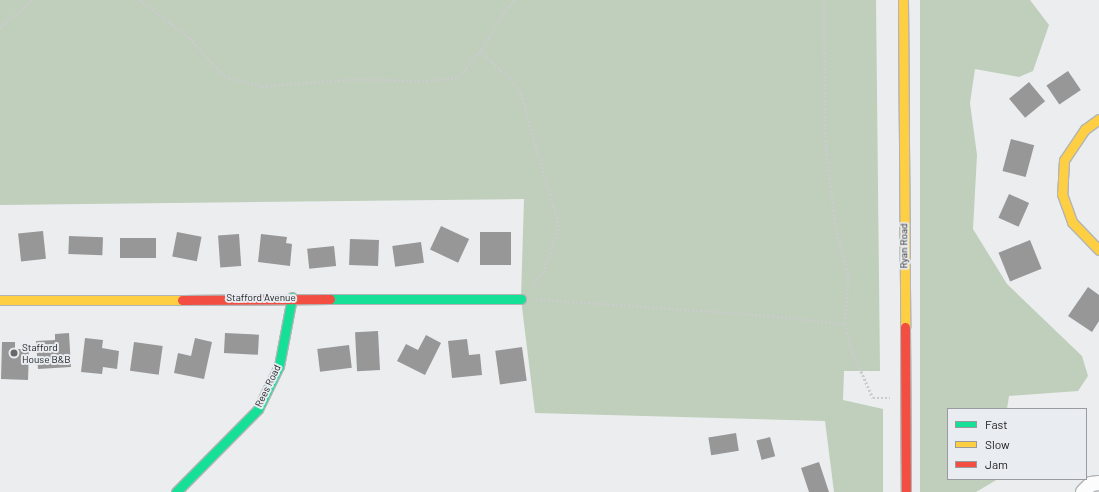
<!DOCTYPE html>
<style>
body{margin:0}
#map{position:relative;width:1099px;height:492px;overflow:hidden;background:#ebedef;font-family:Barlow,sans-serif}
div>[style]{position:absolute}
.forest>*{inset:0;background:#bfcfbb}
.building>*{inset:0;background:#979798;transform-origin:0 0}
.path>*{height:2.5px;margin-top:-1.25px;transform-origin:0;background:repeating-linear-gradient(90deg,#cacbcb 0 2px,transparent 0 4px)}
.roads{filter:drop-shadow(1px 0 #b2b4b6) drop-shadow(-1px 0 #b2b4b6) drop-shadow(0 1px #b2b4b6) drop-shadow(0 -1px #b2b4b6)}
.street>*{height:14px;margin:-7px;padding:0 7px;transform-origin:7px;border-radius:7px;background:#fcfcfd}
.fast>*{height:9px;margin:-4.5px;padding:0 4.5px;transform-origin:4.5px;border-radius:4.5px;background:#16e098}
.slow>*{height:9px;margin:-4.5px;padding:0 4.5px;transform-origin:4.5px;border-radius:4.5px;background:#ffcf43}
.jam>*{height:9px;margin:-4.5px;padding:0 4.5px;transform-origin:4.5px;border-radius:4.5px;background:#f24e42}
.dots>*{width:11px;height:11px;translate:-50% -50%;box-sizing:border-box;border:2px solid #e9ecf1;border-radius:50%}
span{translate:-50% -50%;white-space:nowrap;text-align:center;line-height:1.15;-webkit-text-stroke:4px #e9ecf1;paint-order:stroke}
.street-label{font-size:10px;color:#202122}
.poi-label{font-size:10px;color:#202122}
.left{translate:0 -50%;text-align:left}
.legend{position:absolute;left:947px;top:408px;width:140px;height:72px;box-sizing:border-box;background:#e9ecf1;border:1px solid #999b9e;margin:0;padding:5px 7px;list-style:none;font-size:12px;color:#202122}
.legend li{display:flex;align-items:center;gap:8px;height:20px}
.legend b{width:20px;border:1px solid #999b9e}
</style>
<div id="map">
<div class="forest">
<i style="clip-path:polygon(0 0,876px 0,880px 371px,844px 371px,843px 400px,883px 409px,883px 492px,834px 492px,825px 421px,535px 413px,521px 299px,524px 199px,0 205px)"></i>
<i style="clip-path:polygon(920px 0,1030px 0,1049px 25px,1033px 71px,1019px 77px,975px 69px,970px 103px,977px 155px,973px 229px,1007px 284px,1082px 356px,1088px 376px,1078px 391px,1009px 396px,1007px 409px,948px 409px,948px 479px,998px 479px,976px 492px,920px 492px)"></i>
</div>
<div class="building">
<i style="left:1068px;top:71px;width:23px;height:26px;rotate:56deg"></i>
<i style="left:1029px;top:82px;width:25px;height:26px;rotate:50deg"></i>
<i style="left:1011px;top:139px;width:24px;height:33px;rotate:15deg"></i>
<i style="left:1009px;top:194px;width:22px;height:26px;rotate:24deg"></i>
<i style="left:441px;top:226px;width:31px;height:26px;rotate:25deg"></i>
<i style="left:43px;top:231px;width:28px;height:25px;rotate:84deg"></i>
<i style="left:177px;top:232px;width:25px;height:25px;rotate:11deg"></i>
<i style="left:480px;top:232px;width:31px;height:33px"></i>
<i style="left:239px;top:234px;width:32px;height:21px;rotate:86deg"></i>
<i style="clip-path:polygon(261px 234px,287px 237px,286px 243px,292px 244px,290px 266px,258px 262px)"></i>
<i style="left:69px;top:236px;width:34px;height:18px;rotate:2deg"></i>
<i style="left:156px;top:238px;width:20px;height:36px;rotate:90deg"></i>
<i style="left:350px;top:239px;width:29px;height:26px;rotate:2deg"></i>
<i style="left:1030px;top:240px;width:31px;height:34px;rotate:68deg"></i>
<i style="left:421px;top:242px;width:21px;height:29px;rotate:82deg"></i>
<i style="left:334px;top:246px;width:20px;height:27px;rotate:84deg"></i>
<i style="clip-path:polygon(1088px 287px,1099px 295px,1099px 321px,1092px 332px,1068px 316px)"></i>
<i style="left:378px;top:331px;width:39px;height:23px;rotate:87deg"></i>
<i style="clip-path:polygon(69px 333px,71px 367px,38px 369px,36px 341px,55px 340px,55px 334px)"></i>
<i style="left:225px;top:333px;width:34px;height:20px;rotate:3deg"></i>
<i style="clip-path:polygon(426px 335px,441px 343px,425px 375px,397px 361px,406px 344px,418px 350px)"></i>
<i style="clip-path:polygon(85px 338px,103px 340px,102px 348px,119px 351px,117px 369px,103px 367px,102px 374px,81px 372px)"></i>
<i style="clip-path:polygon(195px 338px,212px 342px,204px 379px,174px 373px,178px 353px,191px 356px)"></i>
<i style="clip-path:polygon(467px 339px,469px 355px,480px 354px,482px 375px,452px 378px,448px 341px)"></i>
<i style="clip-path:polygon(2px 342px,15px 342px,15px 349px,29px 349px,28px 380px,1px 379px)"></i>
<i style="left:134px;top:342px;width:29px;height:29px;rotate:8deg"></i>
<i style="left:349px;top:345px;width:23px;height:32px;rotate:83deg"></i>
<i style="left:522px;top:347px;width:34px;height:27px;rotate:82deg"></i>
<i style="left:736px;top:433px;width:18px;height:28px;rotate:81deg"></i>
<i style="left:770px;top:437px;width:20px;height:14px;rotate:75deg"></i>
<i style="clip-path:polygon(819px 462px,829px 492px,809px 492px,801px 468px)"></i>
</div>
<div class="path">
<i style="left:140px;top:0;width:63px;rotate:37.2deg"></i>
<i style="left:190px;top:38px;width:51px;rotate:48.2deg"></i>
<i style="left:224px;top:76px;width:39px;rotate:15deg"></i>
<i style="left:262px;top:86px;width:96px;rotate:-4.2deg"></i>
<i style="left:358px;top:79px;width:69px;rotate:1.7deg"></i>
<i style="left:427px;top:81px;width:31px;rotate:-7deg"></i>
<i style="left:458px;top:77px;width:35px;rotate:-50deg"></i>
<i style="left:481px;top:50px;width:46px;rotate:-58.4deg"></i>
<i style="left:505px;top:11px;width:15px;rotate:-48deg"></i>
<i style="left:824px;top:0;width:150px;rotate:89.2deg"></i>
<i style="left:826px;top:150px;width:80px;rotate:82.8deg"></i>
<i style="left:836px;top:229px;width:50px;rotate:74.8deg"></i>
<i style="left:849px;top:277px;width:47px;rotate:94.9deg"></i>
<i style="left:0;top:27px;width:42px;rotate:-40.2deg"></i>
<i style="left:481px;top:50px;width:56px;rotate:45.7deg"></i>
<i style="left:520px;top:90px;width:141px;rotate:73.9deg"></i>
<i style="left:559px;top:225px;width:49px;rotate:107.7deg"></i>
<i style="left:544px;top:272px;width:21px;rotate:129deg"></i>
<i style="left:536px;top:299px;width:238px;rotate:4.1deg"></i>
<i style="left:773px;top:316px;width:72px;rotate:6.3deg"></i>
<i style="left:845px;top:324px;width:30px;rotate:75deg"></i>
<i style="left:853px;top:353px;width:49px;rotate:66deg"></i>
<i style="left:873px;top:398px;width:17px"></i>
</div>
<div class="roads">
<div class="street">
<i style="left:1083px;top:492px;width:11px;rotate:-45deg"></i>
<i style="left:1091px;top:484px;width:8px;rotate:-7deg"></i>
</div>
<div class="fast">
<i style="left:330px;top:299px;width:191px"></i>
<i style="left:176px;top:492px;width:117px;rotate:-45.3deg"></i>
<i style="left:258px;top:409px;width:48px;rotate:-64deg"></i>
<i style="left:279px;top:366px;width:70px;rotate:-79.3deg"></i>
</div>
<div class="slow">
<i style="left:903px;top:0;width:327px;rotate:89.6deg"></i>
<i style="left:1099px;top:119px;width:17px;rotate:144deg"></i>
<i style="left:1085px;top:129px;width:37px;rotate:124deg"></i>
<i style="left:1064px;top:160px;width:34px;rotate:93deg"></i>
<i style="left:1062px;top:194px;width:30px;rotate:70deg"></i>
<i style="left:1072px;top:222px;width:39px;rotate:46deg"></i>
<i style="left:0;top:300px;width:182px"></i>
</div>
<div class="jam">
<i style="left:182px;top:300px;width:148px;rotate:-0.4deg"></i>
<i style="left:905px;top:327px;width:165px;rotate:89.7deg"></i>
</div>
</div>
<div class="dots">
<i style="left:14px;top:353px;background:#67686a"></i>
</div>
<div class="street-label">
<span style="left:904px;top:246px;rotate:-90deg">Ryan Road</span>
<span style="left:261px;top:298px">Stafford Avenue</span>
<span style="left:268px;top:386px;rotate:-64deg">Rees Road</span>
</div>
<div class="poi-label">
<span class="left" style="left:22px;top:353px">Stafford<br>House B&amp;B</span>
</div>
<ul class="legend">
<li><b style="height:5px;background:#16e098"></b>Fast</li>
<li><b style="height:5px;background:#ffcf43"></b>Slow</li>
<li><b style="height:5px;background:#f24e42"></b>Jam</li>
</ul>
</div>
